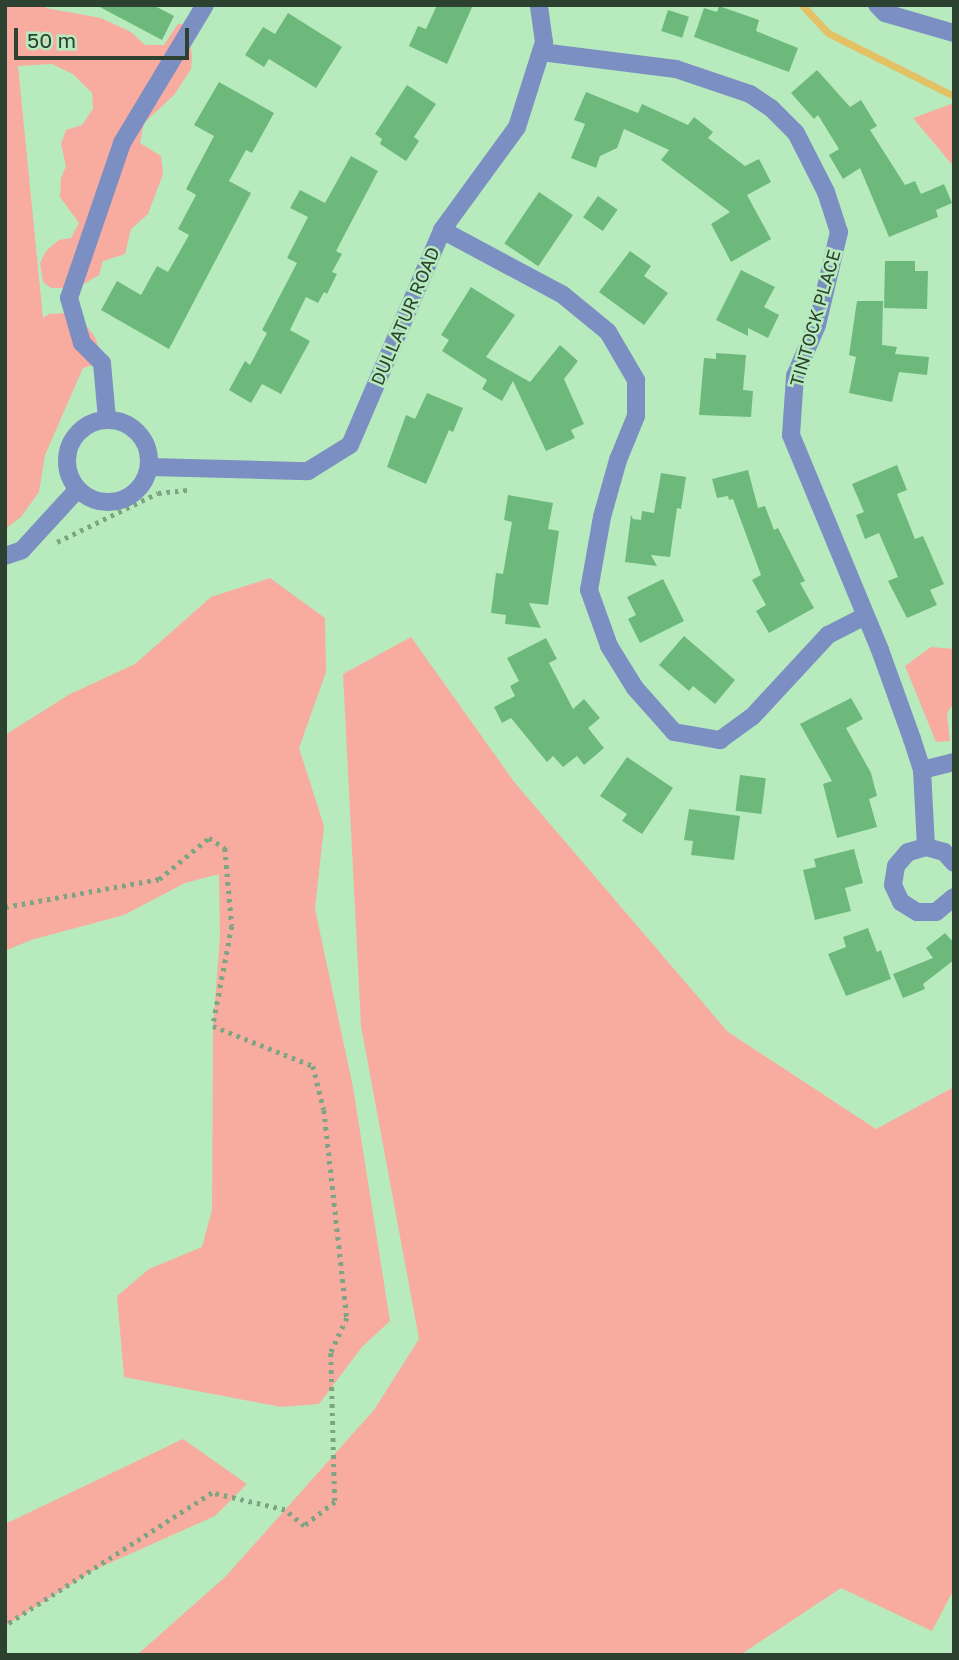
<!DOCTYPE html>
<style>
body{margin:0}
#map{position:relative;width:959px;height:1660px;overflow:hidden;background:#b7ebbe;font-family:"Golos Text",sans-serif}
div>[style]{position:absolute}
.green>*{inset:0;background:#f8aca0}
.stream>*{height:7px;margin:-3.5px;padding:0 3.5px;transform-origin:3.5px;border-radius:3.5px;background:#e4c165}
.building>*{inset:0;background:#6db97b;transform-origin:0 0}
.path>*{height:4.5px;margin-top:-2.25px;transform-origin:0;background:repeating-linear-gradient(90deg,#7ea583 0 3.5px,transparent 0 8.5px)}
.minor>*{height:18px;margin:-9px;padding:0 9px;transform-origin:9px;border-radius:9px;background:#7c8fc2}
.minor>.ring{margin:-9px;padding:0;box-sizing:content-box;background:none;border:18px solid #7c8fc2;border-radius:50%}
span{translate:-50% -50%;white-space:nowrap;text-align:center;line-height:1.15;-webkit-text-stroke:5px #b7ebbe;paint-order:stroke}
.street-label{font-size:18px;color:#2c412f}
.frame{position:absolute;inset:0;border:7px solid #2c412f;pointer-events:none}
.scale{position:absolute;left:14px;top:28px;width:175px;height:32px;box-sizing:border-box;border:4px solid #2c412f;border-top:0;padding-left:9px;font-size:21px;line-height:24px;white-space:nowrap;color:#2c412f;-webkit-text-stroke:5px #b7ebbe;paint-order:stroke}
</style>
<div id="map">
<div class="green">
<i style="clip-path:polygon(5px 5px,46px 5px,46px 8px,101px 18px,131px 32px,145px 45px,164px 45px,178px 24px,187px 24px,192px 56px,191px 69px,174px 95px,144px 123px,140px 143px,161px 156px,163px 174px,148px 214px,131px 229px,125px 254px,103px 261px,99px 275px,77px 288px,51px 288px,43px 282px,40px 263px,46px 251px,59px 240px,71px 238px,79px 223px,60px 197px,61px 178px,66px 166px,61px 144px,66px 130px,82px 125px,93px 109px,92px 93px,73px 74px,52px 64px,18px 66px,43px 318px,49px 314px,66px 313px,84px 323px,95px 337px,101px 355px,93px 365px,83px 368px,45px 455px,39px 492px,21px 517px,5px 529px)"></i>
<i style="clip-path:polygon(954px 103px,954px 167px,913px 118px)"></i>
<i style="clip-path:polygon(270px 578px,325px 618px,326px 672px,299px 748px,324px 826px,315px 909px,353px 1087px,390px 1321px,362px 1347px,319px 1404px,281px 1407px,124px 1377px,117px 1296px,149px 1269px,202px 1247px,212px 1210px,213px 1026px,220px 937px,219px 874px,185px 883px,124px 915px,31px 940px,5px 951px,5px 735px,70px 694px,135px 664px,211px 597px)"></i>
<i style="clip-path:polygon(411px 637px,515px 783px,728px 1032px,876px 1129px,954px 1087px,954px 1589px,932px 1631px,841px 1588px,740px 1655px,137px 1655px,225px 1577px,374px 1410px,419px 1339px,361px 1026px,343px 674px)"></i>
<i style="clip-path:polygon(931px 647px,954px 649px,954px 702px,947px 714px,950px 741px,936px 742px,905px 666px)"></i>
<i style="clip-path:polygon(183px 1439px,247px 1484px,215px 1516px,94px 1570px,5px 1626px,5px 1524px)"></i>
</div>
<div class="stream">
<i style="left:802px;top:5px;width:38px;rotate:47deg"></i>
<i style="left:828px;top:33px;width:141px;rotate:26.6deg"></i>
</div>
<div class="building">
<i style="clip-path:polygon(96px 5px,153px 5px,174px 16px,162px 40px)"></i>
<i style="clip-path:polygon(437px 5px,473px 5px,447px 64px,409px 46px,418px 26px,426px 29px)"></i>
<i style="clip-path:polygon(719px 6px,759px 20px,756px 31px,798px 48px,789px 72px,694px 37px,704px 8px,717px 12px)"></i>
<i style="left:668px;top:10px;width:22px;height:22px;rotate:18deg"></i>
<i style="clip-path:polygon(288px 13px,342px 47px,316px 88px,269px 59px,264px 67px,245px 55px,263px 27px,275px 34px)"></i>
<i style="clip-path:polygon(817px 70px,850px 107px,861px 100px,877px 126px,870px 130px,905px 185px,915px 181px,921px 194px,944px 184px,952px 203px,936px 210px,938px 217px,889px 237px,860px 168px,843px 179px,829px 155px,839px 149px,818px 115px,814px 119px,791px 93px)"></i>
<i style="clip-path:polygon(219px 82px,274px 113px,252px 153px,246px 150px,229px 181px,251px 193px,169px 349px,101px 310px,117px 281px,141px 295px,157px 266px,168px 272px,189px 235px,178px 229px,196px 195px,186px 189px,214px 136px,194px 125px)"></i>
<i style="clip-path:polygon(407px 85px,436px 104px,414px 137px,419px 141px,406px 161px,380px 144px,382px 139px,375px 134px)"></i>
<i style="clip-path:polygon(586px 92px,638px 113px,642px 104px,688px 125px,694px 117px,713px 132px,708px 138px,745px 166px,759px 159px,771px 182px,747px 195px,771px 239px,731px 262px,711px 224px,730px 212px,661px 160px,669px 150px,624px 129px,617px 148px,600px 156px,596px 168px,571px 158px,585px 124px,574px 120px)"></i>
<i style="clip-path:polygon(351px 156px,378px 171px,336px 251px,342px 254px,332px 272px,337px 274px,327px 294px,324px 292px,318px 303px,306px 297px,290px 330px,310px 341px,281px 394px,262px 384px,251px 403px,229px 390px,245px 361px,250px 365px,267px 333px,262px 330px,297px 263px,287px 258px,308px 217px,290px 208px,300px 190px,325px 203px)"></i>
<i style="left:539px;top:192px;width:41px;height:62px;rotate:34deg"></i>
<i style="left:598px;top:196px;width:24px;height:26px;rotate:35deg"></i>
<i style="clip-path:polygon(630px 251px,651px 266px,644px 276px,668px 293px,644px 325px,599px 292px)"></i>
<i style="clip-path:polygon(885px 261px,915px 261px,915px 271px,928px 271px,927px 309px,884px 308px)"></i>
<i style="clip-path:polygon(741px 270px,775px 287px,764px 307px,779px 315px,768px 338px,748px 328px,748px 336px,716px 320px)"></i>
<i style="clip-path:polygon(471px 287px,515px 315px,486px 357px,530px 382px,560px 345px,578px 361px,564px 379px,584px 424px,571px 430px,575px 438px,546px 451px,513px 381px,502px 401px,482px 389px,487px 380px,442px 351px,449px 340px,441px 335px)"></i>
<i style="clip-path:polygon(857px 301px,883px 301px,882px 345px,897px 347px,895px 354px,929px 357px,927px 375px,899px 372px,892px 402px,849px 393px,856px 357px,849px 355px)"></i>
<i style="clip-path:polygon(716px 353px,746px 355px,743px 390px,753px 391px,751px 417px,699px 415px,704px 358px,716px 359px)"></i>
<i style="clip-path:polygon(427px 393px,463px 408px,453px 432px,449px 430px,426px 484px,387px 467px,406px 415px,415px 419px)"></i>
<i style="clip-path:polygon(897px 465px,907px 490px,897px 494px,915px 539px,923px 536px,944px 584px,930px 590px,937px 605px,907px 618px,888px 581px,898px 577px,879px 533px,865px 539px,856px 515px,864px 512px,852px 484px)"></i>
<i style="clip-path:polygon(748px 470px,758px 508px,765px 506px,774px 530px,778px 528px,805px 581px,800px 583px,814px 608px,769px 633px,756px 611px,766px 605px,752px 580px,761px 575px,733px 499px,729px 500px,728px 496px,717px 498px,712px 479px)"></i>
<i style="clip-path:polygon(661px 473px,686px 477px,681px 509px,677px 508px,670px 557px,651px 555px,657px 566px,625px 562px,631px 515px,633px 519px,641px 520px,642px 511px,654px 513px)"></i>
<i style="clip-path:polygon(508px 495px,553px 503px,548px 529px,559px 531px,548px 605px,529px 603px,541px 628px,505px 624px,506px 615px,491px 613px,496px 573px,503px 574px,512px 522px,504px 520px)"></i>
<i style="clip-path:polygon(663px 579px,684px 621px,640px 643px,628px 619px,636px 615px,627px 597px)"></i>
<i style="clip-path:polygon(684px 636px,735px 680px,715px 704px,693px 686px,689px 691px,659px 665px)"></i>
<i style="clip-path:polygon(546px 638px,557px 659px,549px 663px,573px 709px,584px 699px,600px 718px,588px 728px,604px 748px,584px 765px,577px 756px,563px 767px,553px 756px,547px 762px,511px 718px,502px 723px,494px 707px,515px 696px,510px 686px,519px 681px,507px 658px)"></i>
<i style="clip-path:polygon(851px 698px,863px 719px,846px 728px,871px 773px,877px 796px,869px 799px,877px 827px,837px 838px,823px 784px,832px 781px,800px 724px)"></i>
<i style="clip-path:polygon(627px 757px,673px 788px,642px 834px,622px 821px,627px 814px,600px 796px)"></i>
<i style="left:740px;top:775px;width:26px;height:36px;rotate:7deg"></i>
<i style="clip-path:polygon(689px 809px,740px 816px,734px 860px,691px 855px,693px 841px,684px 840px)"></i>
<i style="clip-path:polygon(854px 849px,863px 883px,845px 888px,851px 911px,815px 920px,803px 870px,816px 867px,814px 859px)"></i>
<i style="clip-path:polygon(868px 928px,877px 952px,881px 950px,891px 979px,846px 996px,828px 954px,846px 947px,843px 937px)"></i>
<i style="clip-path:polygon(945px 933px,954px 943px,954px 960px,923px 984px,925px 989px,903px 998px,893px 974px,933px 958px,926px 948px)"></i>
</div>
<div class="path">
<i style="left:57px;top:542px;width:112px;rotate:-25.9deg"></i>
<i style="left:158px;top:493px;width:30px;rotate:-6deg"></i>
<i style="left:5px;top:907px;width:157px;rotate:-10.3deg"></i>
<i style="left:159px;top:879px;width:65px;rotate:-39.4deg"></i>
<i style="left:209px;top:838px;width:19px;rotate:32deg"></i>
<i style="left:225px;top:848px;width:78px;rotate:84.9deg"></i>
<i style="left:232px;top:926px;width:102px;rotate:100.8deg"></i>
<i style="left:213px;top:1026px;width:108px;rotate:21.8deg"></i>
<i style="left:313px;top:1066px;width:45px;rotate:76deg"></i>
<i style="left:324px;top:1110px;width:209px;rotate:83.7deg"></i>
<i style="left:347px;top:1318px;width:38px;rotate:115deg"></i>
<i style="left:331px;top:1353px;width:149px;rotate:88.5deg"></i>
<i style="left:335px;top:1502px;width:39px;rotate:142deg"></i>
<i style="left:304px;top:1526px;width:25px;rotate:-140deg"></i>
<i style="left:285px;top:1510px;width:75px;rotate:-166.9deg"></i>
<i style="left:212px;top:1493px;width:246px;rotate:147.3deg"></i>
</div>
<div class="minor">
<i style="left:877px;top:5px;width:11px;rotate:45deg"></i>
<i style="left:885px;top:13px;width:72px;rotate:16.2deg"></i>
<i style="left:541px;top:52px;width:136px;rotate:7.2deg"></i>
<i style="left:676px;top:69px;width:78px;rotate:18.7deg"></i>
<i style="left:750px;top:94px;width:25px;rotate:34deg"></i>
<i style="left:771px;top:108px;width:35px;rotate:45deg"></i>
<i style="left:796px;top:133px;width:66px;rotate:63deg"></i>
<i style="left:826px;top:192px;width:42px;rotate:72deg"></i>
<i style="left:839px;top:232px;width:96px;rotate:103.3deg"></i>
<i style="left:817px;top:325px;width:56px;rotate:113.3deg"></i>
<i style="left:795px;top:376px;width:59px;rotate:93.9deg"></i>
<i style="left:791px;top:435px;width:233px;rotate:67.5deg"></i>
<i style="left:880px;top:650px;width:95px;rotate:70.2deg"></i>
<i style="left:912px;top:739px;width:33px;rotate:72deg"></i>
<i style="left:922px;top:770px;width:77px;rotate:87deg"></i>
<i style="left:442px;top:230px;width:137px;rotate:28.2deg"></i>
<i style="left:563px;top:295px;width:58px;rotate:39.4deg"></i>
<i style="left:608px;top:332px;width:56px;rotate:59.7deg"></i>
<i style="left:636px;top:380px;width:36px;rotate:90deg"></i>
<i style="left:636px;top:416px;width:48px;rotate:112.2deg"></i>
<i style="left:618px;top:460px;width:59px;rotate:105.7deg"></i>
<i style="left:602px;top:517px;width:74px;rotate:100.1deg"></i>
<i style="left:589px;top:590px;width:59px;rotate:70.3deg"></i>
<i style="left:609px;top:646px;width:49px;rotate:58.2deg"></i>
<i style="left:635px;top:688px;width:59px;rotate:48.4deg"></i>
<i style="left:674px;top:732px;width:47px;rotate:9.9deg"></i>
<i style="left:720px;top:740px;width:39px;rotate:-36deg"></i>
<i style="left:752px;top:717px;width:112px;rotate:-47.2deg"></i>
<i style="left:828px;top:635px;width:39px;rotate:-27deg"></i>
<i style="left:107px;top:419px;width:56px;rotate:-95.1deg"></i>
<i style="left:102px;top:363px;width:28px;rotate:-135deg"></i>
<i style="left:82px;top:343px;width:47px;rotate:-106.1deg"></i>
<i style="left:69px;top:298px;width:164px;rotate:-71.1deg"></i>
<i style="left:122px;top:143px;width:161px;rotate:-59deg"></i>
<i class="ring" style="left:67px;top:420px;width:64px;height:64px"></i>
<i style="left:150px;top:467px;width:158px;rotate:1.5deg"></i>
<i style="left:308px;top:471px;width:49px;rotate:-31.8deg"></i>
<i style="left:350px;top:445px;width:234px;rotate:-66.8deg"></i>
<i style="left:442px;top:230px;width:127px;rotate:-53.9deg"></i>
<i style="left:517px;top:127px;width:89px;rotate:-72.4deg"></i>
<i style="left:544px;top:42px;width:37px;rotate:-98deg"></i>
<i style="left:5px;top:556px;width:18px;rotate:-19deg"></i>
<i style="left:22px;top:550px;width:81px;rotate:-47.5deg"></i>
<i style="left:922px;top:770px;width:33px;rotate:-14deg"></i>
<i style="left:954px;top:863px;width:15px;rotate:-132deg"></i>
<i style="left:944px;top:852px;width:19px;rotate:-164deg"></i>
<i style="left:926px;top:847px;width:19px;rotate:164deg"></i>
<i style="left:908px;top:852px;width:18px;rotate:131deg"></i>
<i style="left:896px;top:866px;width:19px;rotate:99deg"></i>
<i style="left:893px;top:885px;width:19px;rotate:65deg"></i>
<i style="left:901px;top:902px;width:19px;rotate:32deg"></i>
<i style="left:917px;top:912px;width:19px"></i>
<i style="left:936px;top:912px;width:23px;rotate:-40deg"></i>
</div>
<div class="street-label">
<span style="left:405px;top:316px;rotate:-67deg">DULLATUR ROAD</span>
<span style="left:815px;top:318px;rotate:-74deg">TINTOCK PLACE</span>
</div>
<div class="frame"></div>
<div class="scale">50 m</div>
</div>
